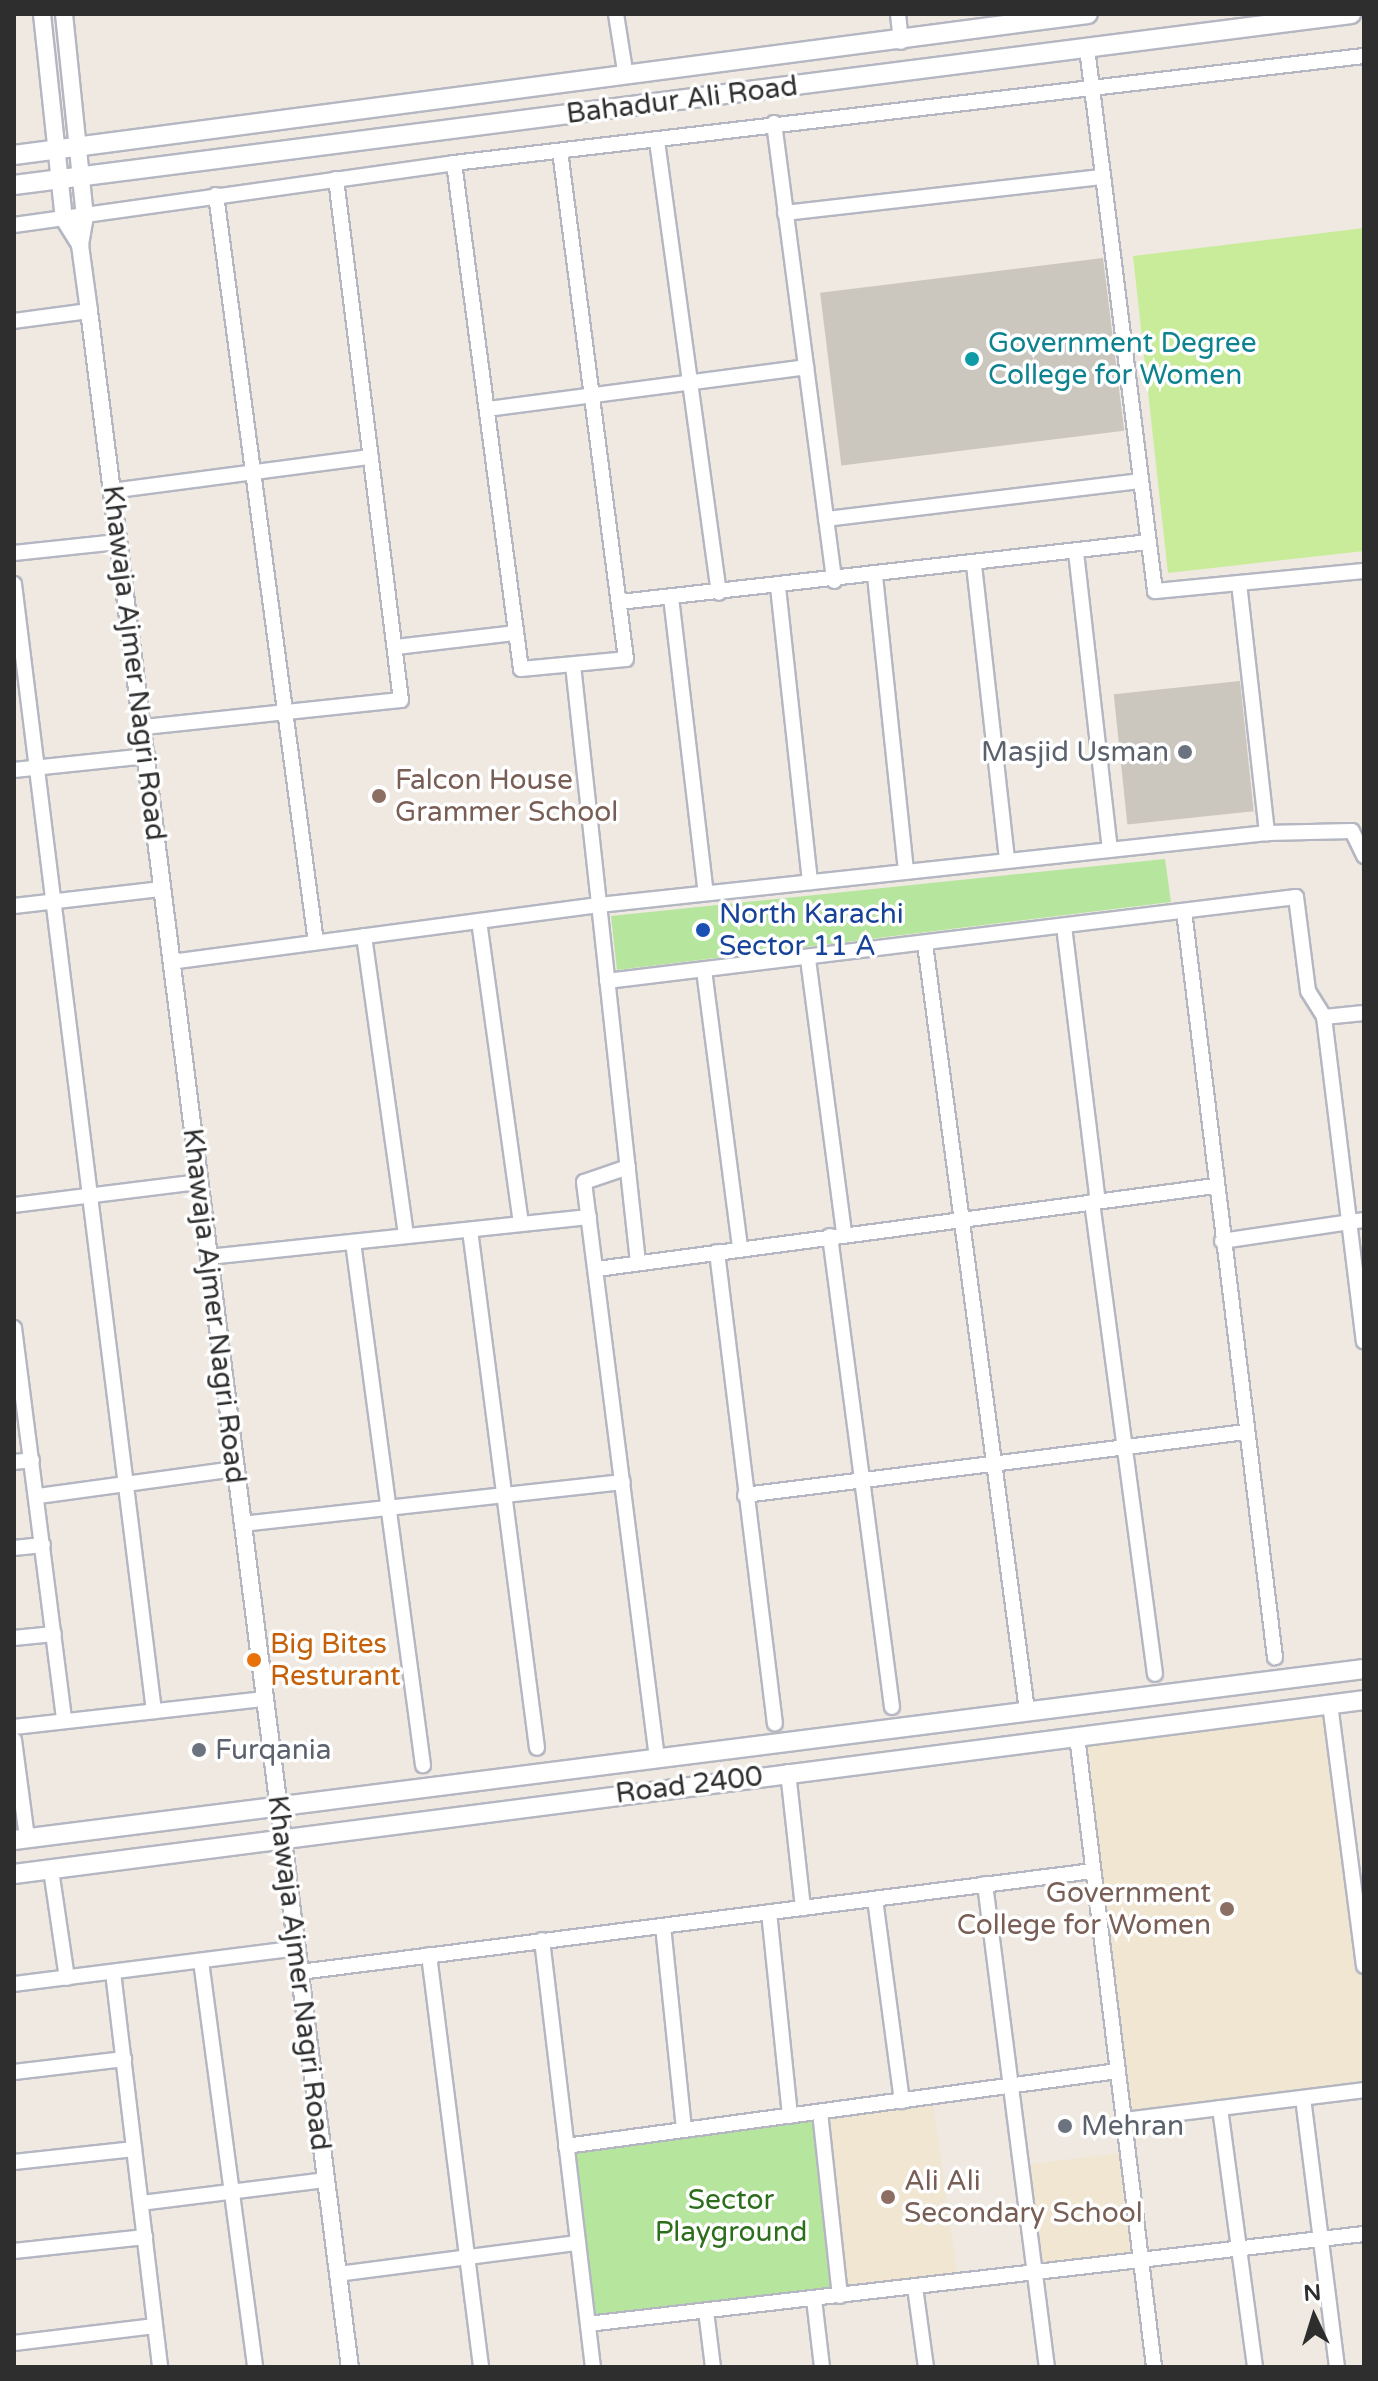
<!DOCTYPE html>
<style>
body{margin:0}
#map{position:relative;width:1378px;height:2381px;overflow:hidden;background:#efe9e1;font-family:"Varela Round",sans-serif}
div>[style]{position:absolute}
.education>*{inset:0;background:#f0e6d1;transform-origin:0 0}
.green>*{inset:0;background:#b6e59e;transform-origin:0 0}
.pitch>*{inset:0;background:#c9ec9a}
.building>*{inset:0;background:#cbc7bf;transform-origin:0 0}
.roads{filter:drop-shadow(2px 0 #b4b7c1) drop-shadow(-2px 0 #b4b7c1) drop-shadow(0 2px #b4b7c1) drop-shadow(0 -2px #b4b7c1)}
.minor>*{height:14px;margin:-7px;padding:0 7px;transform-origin:7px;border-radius:7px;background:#fff}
.tertiary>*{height:16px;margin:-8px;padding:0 8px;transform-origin:8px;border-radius:8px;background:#fff}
.secondary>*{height:18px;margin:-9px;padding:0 9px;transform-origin:9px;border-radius:9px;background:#fff}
.dots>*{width:22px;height:22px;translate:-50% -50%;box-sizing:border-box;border:4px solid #fff;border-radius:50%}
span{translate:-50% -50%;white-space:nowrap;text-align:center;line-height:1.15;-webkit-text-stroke:7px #fff;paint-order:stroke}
.street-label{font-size:28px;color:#2e2e2e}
.culture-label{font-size:28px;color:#0d838f}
.left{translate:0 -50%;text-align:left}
.worship-label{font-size:28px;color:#5b616d}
.right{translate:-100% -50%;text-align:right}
.education-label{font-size:28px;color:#785e54}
.transit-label{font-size:28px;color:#164399}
.food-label{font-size:28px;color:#c56008}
.park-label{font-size:28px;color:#2c6e1b}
.frame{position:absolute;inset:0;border:16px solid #2e2e2e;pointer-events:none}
.north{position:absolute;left:1274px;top:2277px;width:80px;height:80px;-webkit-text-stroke:6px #fff;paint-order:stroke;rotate:356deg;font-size:22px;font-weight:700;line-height:32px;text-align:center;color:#2e2e2e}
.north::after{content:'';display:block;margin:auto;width:28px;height:36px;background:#2e2e2e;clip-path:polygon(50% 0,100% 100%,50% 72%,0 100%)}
</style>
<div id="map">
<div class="education">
<i style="clip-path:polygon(1330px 1704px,1364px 1966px,1364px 2090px,1124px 2120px,1077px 1736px)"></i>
<i style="left:932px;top:2096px;width:188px;height:113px;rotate:82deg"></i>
<i style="left:1128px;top:2152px;width:111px;height:108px;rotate:83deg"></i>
</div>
<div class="green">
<i style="clip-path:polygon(1165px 859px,1171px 902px,617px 970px,611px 916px)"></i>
<i style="left:820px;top:2112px;width:185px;height:256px;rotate:84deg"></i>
</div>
<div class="pitch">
<i style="clip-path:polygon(1364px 228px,1364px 551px,1168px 573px,1133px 256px)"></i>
</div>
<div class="building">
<i style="left:1103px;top:258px;width:174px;height:285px;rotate:83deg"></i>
<i style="left:1240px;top:681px;width:131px;height:127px;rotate:84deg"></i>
</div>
<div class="roads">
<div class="minor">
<i style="left:616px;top:14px;width:58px;rotate:81deg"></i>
<i style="left:898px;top:14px;width:28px;rotate:84deg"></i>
<i style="left:1087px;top:48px;width:547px;rotate:82.86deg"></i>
<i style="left:1155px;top:591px;width:210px;rotate:-5.5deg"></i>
<i style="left:774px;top:123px;width:462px;rotate:82.5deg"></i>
<i style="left:657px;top:141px;width:456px;rotate:82.2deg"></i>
<i style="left:454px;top:163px;width:510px;rotate:82.46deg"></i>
<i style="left:521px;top:669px;width:105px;rotate:-5.4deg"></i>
<i style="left:626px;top:659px;width:512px;rotate:-97.4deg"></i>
<i style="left:216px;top:195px;width:754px;rotate:82.38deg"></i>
<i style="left:785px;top:213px;width:320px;rotate:-6.5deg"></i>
<i style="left:14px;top:225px;width:444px;rotate:-8deg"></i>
<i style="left:454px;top:163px;width:916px;rotate:-6.71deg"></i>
<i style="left:14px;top:321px;width:76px;rotate:-7.6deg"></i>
<i style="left:488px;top:409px;width:321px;rotate:-7.5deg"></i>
<i style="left:111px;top:491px;width:262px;rotate:-7.5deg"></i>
<i style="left:826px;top:519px;width:317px;rotate:-6.9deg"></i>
<i style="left:1076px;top:552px;width:299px;rotate:83.5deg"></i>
<i style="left:14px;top:553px;width:104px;rotate:-6.1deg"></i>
<i style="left:974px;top:565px;width:297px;rotate:83.6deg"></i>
<i style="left:875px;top:576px;width:297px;rotate:84deg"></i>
<i style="left:1239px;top:583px;width:252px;rotate:83.6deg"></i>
<i style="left:14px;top:584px;width:1136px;rotate:82.92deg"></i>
<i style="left:778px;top:587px;width:297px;rotate:83.8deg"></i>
<i style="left:671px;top:597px;width:298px;rotate:83.3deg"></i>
<i style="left:620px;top:602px;width:531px;rotate:-6.48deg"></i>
<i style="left:396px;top:647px;width:121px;rotate:-6.7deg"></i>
<i style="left:573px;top:665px;width:601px;rotate:83.79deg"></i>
<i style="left:144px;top:727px;width:258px;rotate:-6deg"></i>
<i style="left:401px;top:700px;width:525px;rotate:-97.11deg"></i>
<i style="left:14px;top:770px;width:134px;rotate:-6deg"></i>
<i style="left:14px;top:906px;width:149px;rotate:-6.6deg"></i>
<i style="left:1184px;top:911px;width:752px;rotate:83.05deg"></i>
<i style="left:479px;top:921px;width:306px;rotate:82.1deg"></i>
<i style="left:1064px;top:926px;width:277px;rotate:83deg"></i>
<i style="left:364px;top:936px;width:303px;rotate:82deg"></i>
<i style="left:925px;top:944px;width:774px;rotate:82.42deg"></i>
<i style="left:808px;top:959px;width:277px;rotate:82.5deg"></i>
<i style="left:171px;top:962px;width:432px;rotate:-7.6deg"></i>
<i style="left:599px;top:905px;width:672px;rotate:-6.15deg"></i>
<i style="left:1267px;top:833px;width:85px;rotate:-1.3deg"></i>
<i style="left:1352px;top:831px;width:28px;rotate:64deg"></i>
<i style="left:704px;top:970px;width:280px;rotate:82.6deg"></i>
<i style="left:607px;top:981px;width:694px;rotate:-6.95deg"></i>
<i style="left:1296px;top:897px;width:95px;rotate:82.7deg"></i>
<i style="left:1308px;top:991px;width:31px;rotate:58deg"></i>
<i style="left:1324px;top:1017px;width:327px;rotate:83deg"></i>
<i style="left:1324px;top:1017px;width:40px;rotate:-5.7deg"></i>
<i style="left:628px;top:1167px;width:46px;rotate:161.2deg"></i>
<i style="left:584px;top:1182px;width:581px;rotate:82.78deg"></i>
<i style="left:1092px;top:1202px;width:476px;rotate:82.4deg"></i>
<i style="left:14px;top:1205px;width:186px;rotate:-7.1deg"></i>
<i style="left:470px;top:1230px;width:522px;rotate:82.63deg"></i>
<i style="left:830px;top:1236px;width:475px;rotate:82.5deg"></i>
<i style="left:1222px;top:1241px;width:144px;rotate:-8.4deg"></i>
<i style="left:353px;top:1242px;width:528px;rotate:82.38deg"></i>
<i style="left:717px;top:1252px;width:475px;rotate:83deg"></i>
<i style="left:208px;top:1257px;width:383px;rotate:-6deg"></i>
<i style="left:597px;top:1269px;width:624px;rotate:-7.65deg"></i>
<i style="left:14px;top:1328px;width:396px;rotate:82.7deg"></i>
<i style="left:14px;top:1462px;width:18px;rotate:-6deg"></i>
<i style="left:745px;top:1495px;width:505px;rotate:-7.17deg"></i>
<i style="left:38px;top:1496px;width:199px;rotate:-7.8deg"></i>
<i style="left:242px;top:1524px;width:383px;rotate:-6.3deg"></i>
<i style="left:14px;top:1548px;width:29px;rotate:-6deg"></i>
<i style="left:14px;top:1638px;width:40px;rotate:-5.7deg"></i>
<i style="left:1330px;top:1704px;width:264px;rotate:82.6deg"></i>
<i style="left:14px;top:1727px;width:252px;rotate:-6.4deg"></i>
<i style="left:1077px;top:1736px;width:636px;rotate:83.04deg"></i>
<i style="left:14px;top:1740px;width:99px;rotate:82.4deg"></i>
<i style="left:788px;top:1772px;width:137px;rotate:83.7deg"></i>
<i style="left:51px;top:1870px;width:109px;rotate:81.6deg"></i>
<i style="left:985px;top:1884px;width:487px;rotate:82.7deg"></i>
<i style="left:875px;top:1899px;width:204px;rotate:82.4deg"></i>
<i style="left:769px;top:1912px;width:205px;rotate:84.1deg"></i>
<i style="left:663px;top:1926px;width:205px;rotate:84.1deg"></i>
<i style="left:542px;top:1940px;width:430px;rotate:83.2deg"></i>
<i style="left:429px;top:1955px;width:415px;rotate:82.8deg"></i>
<i style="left:201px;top:1961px;width:410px;rotate:82.4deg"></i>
<i style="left:113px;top:1972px;width:398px;rotate:83.2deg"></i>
<i style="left:300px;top:1972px;width:799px;rotate:-7.26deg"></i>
<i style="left:14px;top:1984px;width:285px;rotate:-7.2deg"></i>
<i style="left:14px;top:2072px;width:111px;rotate:-6.7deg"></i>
<i style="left:1303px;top:2098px;width:271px;rotate:82.8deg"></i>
<i style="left:1220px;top:2108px;width:261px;rotate:82.3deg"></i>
<i style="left:820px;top:2112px;width:185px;rotate:83.8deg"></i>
<i style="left:1124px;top:2120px;width:242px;rotate:-7.1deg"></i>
<i style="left:566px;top:2146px;width:557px;rotate:-7.74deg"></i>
<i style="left:14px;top:2162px;width:121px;rotate:-6.2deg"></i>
<i style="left:141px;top:2203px;width:186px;rotate:-7.1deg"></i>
<i style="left:14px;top:2251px;width:132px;rotate:-6.1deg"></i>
<i style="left:338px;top:2274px;width:242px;rotate:-7.4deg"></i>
<i style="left:915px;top:2287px;width:81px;rotate:82.2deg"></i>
<i style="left:814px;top:2299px;width:68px;rotate:83.3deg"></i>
<i style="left:706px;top:2311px;width:56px;rotate:82.9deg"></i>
<i style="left:588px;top:2324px;width:781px;rotate:-6.62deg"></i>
<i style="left:14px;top:2343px;width:142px;rotate:-6.9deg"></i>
</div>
<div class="tertiary">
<i style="left:42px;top:14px;width:206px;rotate:83.9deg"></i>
<i style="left:64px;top:219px;width:31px;rotate:58deg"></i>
<i style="left:80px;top:245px;width:67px;rotate:82.2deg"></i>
<i style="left:89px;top:311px;width:2073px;rotate:82.77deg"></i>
<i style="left:64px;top:14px;width:203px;rotate:84.1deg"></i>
<i style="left:85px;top:216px;width:29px;rotate:100deg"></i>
</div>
<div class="secondary">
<i style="left:14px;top:155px;width:1083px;rotate:-7.48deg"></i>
<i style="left:14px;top:185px;width:1348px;rotate:-7.29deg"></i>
<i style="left:14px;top:1840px;width:1361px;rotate:-7.22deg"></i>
<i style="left:14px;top:1874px;width:1361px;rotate:-7.34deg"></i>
</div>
</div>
<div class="dots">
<i style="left:972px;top:359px;background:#0f9aa8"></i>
<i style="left:1185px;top:752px;background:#6b7280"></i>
<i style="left:379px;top:796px;background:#8d6e63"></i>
<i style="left:703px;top:930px;background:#1a4fb4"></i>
<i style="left:254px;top:1660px;background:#e8710a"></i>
<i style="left:199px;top:1750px;background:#6b7280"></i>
<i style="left:1227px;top:1909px;background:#8d6e63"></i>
<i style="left:1065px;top:2126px;background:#6b7280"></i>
<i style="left:888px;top:2197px;background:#8d6e63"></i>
</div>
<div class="street-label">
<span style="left:682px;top:100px;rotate:-7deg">Bahadur Ali Road</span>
<span style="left:134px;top:663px;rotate:83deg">Khawaja Ajmer Nagri Road</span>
<span style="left:214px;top:1306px;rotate:83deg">Khawaja Ajmer Nagri Road</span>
<span style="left:689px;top:1785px;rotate:-7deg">Road 2400</span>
<span style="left:299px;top:1973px;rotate:83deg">Khawaja Ajmer Nagri Road</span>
</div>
<div class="culture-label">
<span class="left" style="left:988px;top:359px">Government Degree<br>College for Women</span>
</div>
<div class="worship-label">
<span class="right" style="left:1169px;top:752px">Masjid Usman</span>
<span class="left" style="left:215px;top:1750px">Furqania</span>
<span class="left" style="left:1081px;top:2126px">Mehran</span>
</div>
<div class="education-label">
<span class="left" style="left:395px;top:796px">Falcon House<br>Grammer School</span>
<span class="right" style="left:1211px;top:1909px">Government<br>College for Women</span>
<span class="left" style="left:904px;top:2197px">Ali Ali<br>Secondary School</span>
</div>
<div class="transit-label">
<span class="left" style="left:719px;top:930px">North Karachi<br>Sector 11 A</span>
</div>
<div class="food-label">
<span class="left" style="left:270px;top:1660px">Big Bites<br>Resturant</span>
</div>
<div class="park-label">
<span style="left:731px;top:2216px">Sector<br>Playground</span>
</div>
<div class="frame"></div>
<div class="north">N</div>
</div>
